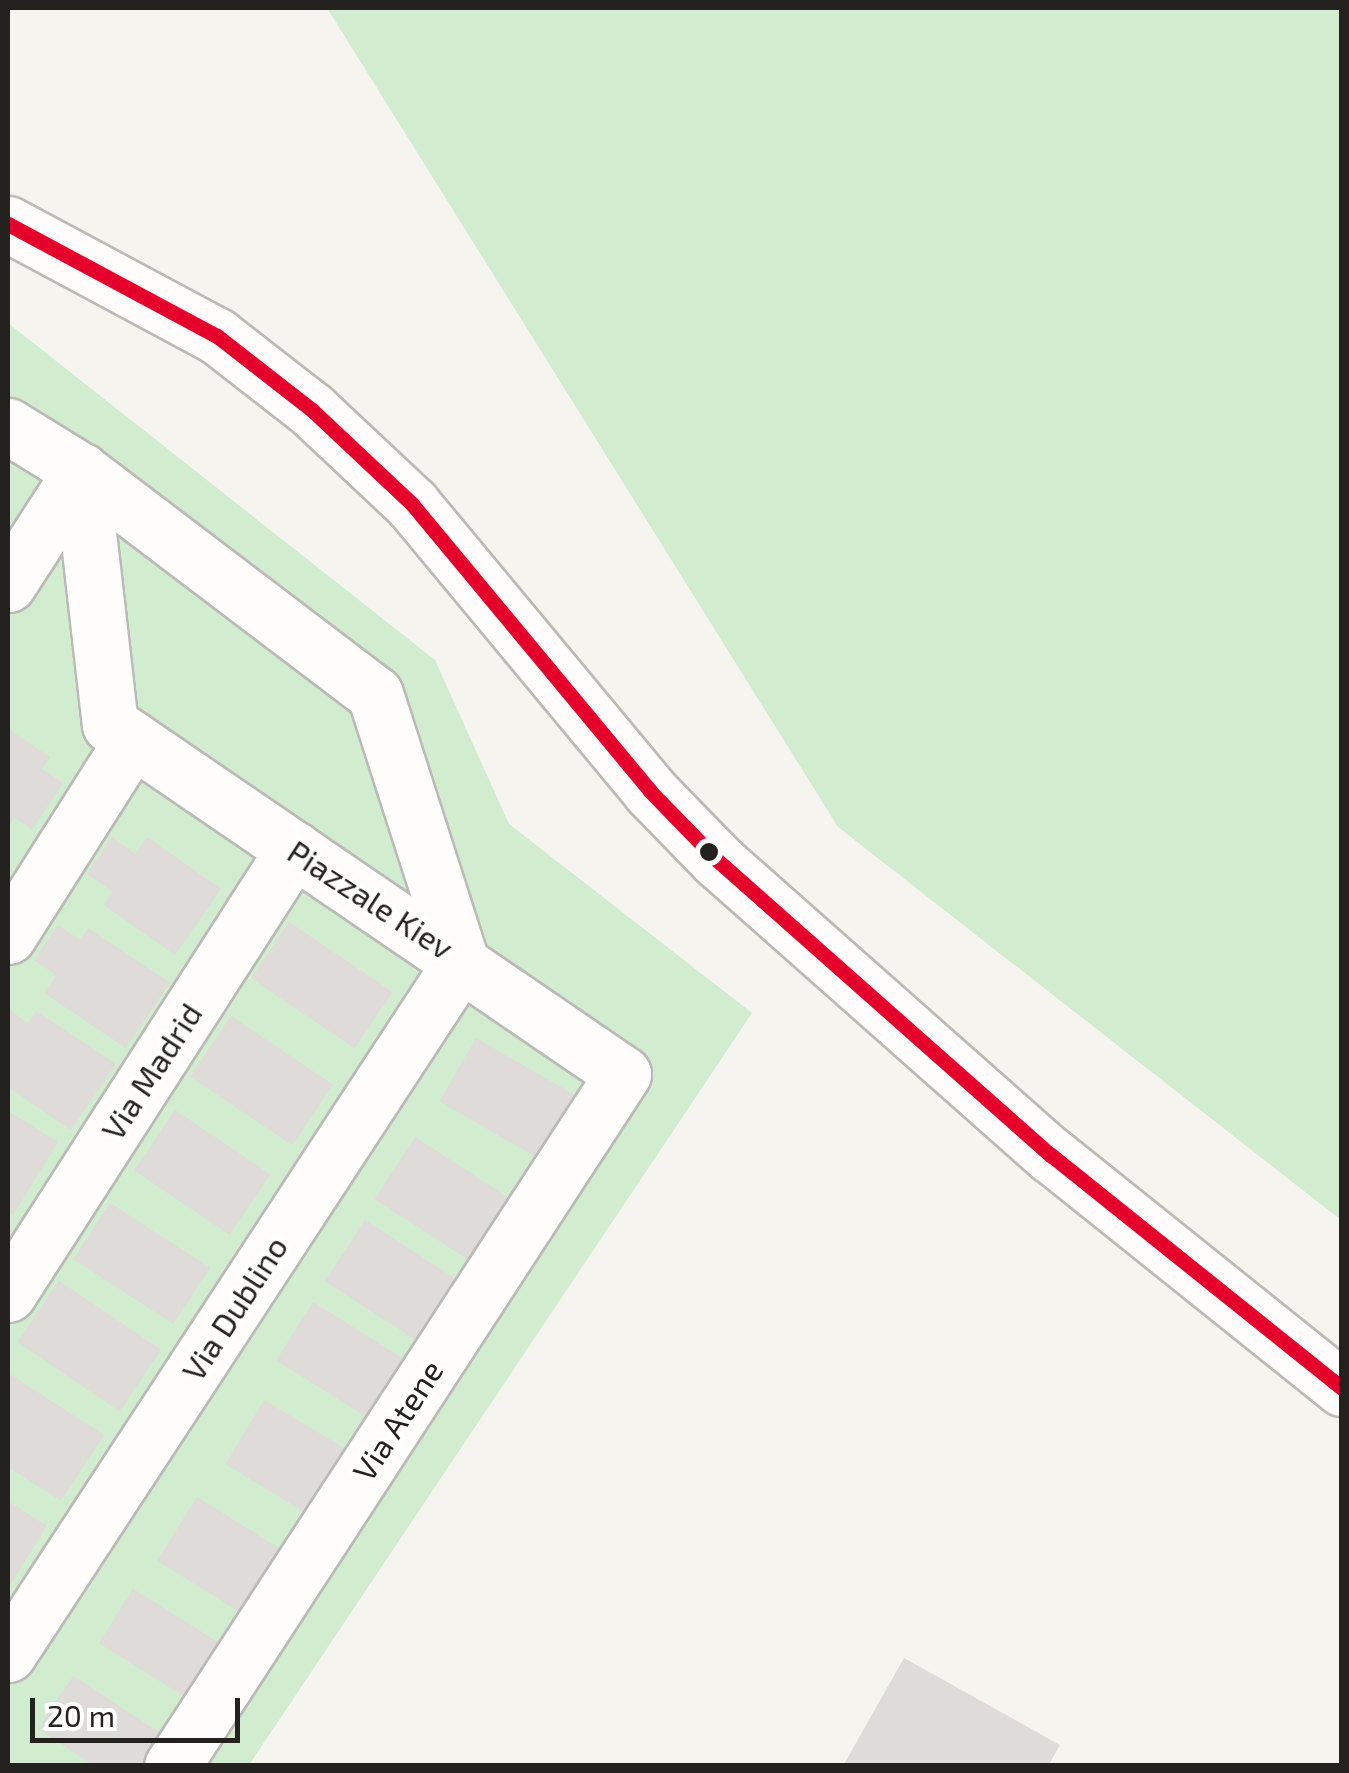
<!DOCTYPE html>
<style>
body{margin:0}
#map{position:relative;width:1349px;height:1773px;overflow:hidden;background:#f5f4ee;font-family:"Exo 2",sans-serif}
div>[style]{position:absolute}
.green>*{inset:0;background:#d2eccf}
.building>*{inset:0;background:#dedbd8;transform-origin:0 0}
.roads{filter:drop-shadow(2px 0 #bbbab6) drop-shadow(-2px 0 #bbbab6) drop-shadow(0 2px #bbbab6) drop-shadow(0 -2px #bbbab6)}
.minor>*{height:55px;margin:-27.5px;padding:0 27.5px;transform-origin:27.5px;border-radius:27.5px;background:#fefdfc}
.bus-1>*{height:15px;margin:-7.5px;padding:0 7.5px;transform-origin:7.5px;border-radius:7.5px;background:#e4002b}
.dots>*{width:28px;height:28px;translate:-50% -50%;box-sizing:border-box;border:5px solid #fff;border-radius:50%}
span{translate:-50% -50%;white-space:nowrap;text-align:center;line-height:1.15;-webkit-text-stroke:9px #fff;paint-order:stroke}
.street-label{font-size:32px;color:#23221f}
.frame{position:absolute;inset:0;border:10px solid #23221f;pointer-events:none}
.scale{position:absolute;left:30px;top:1698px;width:210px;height:45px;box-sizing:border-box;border:5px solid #23221f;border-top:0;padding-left:12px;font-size:30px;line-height:35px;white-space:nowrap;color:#23221f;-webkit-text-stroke:8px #fff;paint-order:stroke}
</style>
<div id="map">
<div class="green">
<i style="clip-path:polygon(327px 8px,1341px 8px,1341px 1220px,838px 827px)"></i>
<i style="clip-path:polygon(8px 323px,435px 660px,509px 824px,752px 1013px,249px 1765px,8px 1765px)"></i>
</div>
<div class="building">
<i style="clip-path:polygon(8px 729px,50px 757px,42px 769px,63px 783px,32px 830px,14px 817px,8px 827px)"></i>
<i style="clip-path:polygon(112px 837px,135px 854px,147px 837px,221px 889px,175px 955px,104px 905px,113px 892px,87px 874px)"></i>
<i style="left:289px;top:922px;width:125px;height:68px;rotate:34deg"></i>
<i style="clip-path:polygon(58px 925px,80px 940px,88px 928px,170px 983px,126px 1048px,44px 993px,56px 975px,34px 960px)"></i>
<i style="clip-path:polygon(8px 1009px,28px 1023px,36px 1011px,116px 1064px,71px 1130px,8px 1087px)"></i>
<i style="left:231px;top:1016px;width:123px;height:73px;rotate:34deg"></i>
<i style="left:476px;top:1038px;width:124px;height:73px;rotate:30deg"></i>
<i style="left:175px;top:1110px;width:115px;height:73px;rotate:34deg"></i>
<i style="clip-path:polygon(8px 1111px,58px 1142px,13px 1215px,8px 1212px)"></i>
<i style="left:415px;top:1137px;width:129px;height:74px;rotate:33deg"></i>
<i style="left:110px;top:1203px;width:119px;height:67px;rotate:33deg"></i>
<i style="left:365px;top:1220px;width:120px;height:73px;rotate:33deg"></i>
<i style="left:59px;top:1281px;width:123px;height:74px;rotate:34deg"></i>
<i style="left:313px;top:1302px;width:122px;height:69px;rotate:32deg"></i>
<i style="clip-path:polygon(8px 1373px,104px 1435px,61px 1501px,8px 1467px)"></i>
<i style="left:264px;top:1400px;width:108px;height:75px;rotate:31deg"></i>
<i style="left:197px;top:1497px;width:114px;height:75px;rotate:32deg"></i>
<i style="clip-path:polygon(8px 1501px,47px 1526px,10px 1585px,8px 1583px)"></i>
<i style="left:133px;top:1589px;width:117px;height:64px;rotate:32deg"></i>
<i style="clip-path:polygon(904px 1658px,1060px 1745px,1048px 1766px,843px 1766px)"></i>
<i style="clip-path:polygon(73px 1676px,171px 1740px,154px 1766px,95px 1766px,38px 1729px)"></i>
</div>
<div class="roads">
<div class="minor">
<i style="left:8px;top:224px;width:237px;rotate:28.2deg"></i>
<i style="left:217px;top:336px;width:120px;rotate:37.9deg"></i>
<i style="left:312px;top:410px;width:137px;rotate:43.2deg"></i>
<i style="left:412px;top:504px;width:373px;rotate:50.3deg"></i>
<i style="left:650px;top:791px;width:96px;rotate:45.8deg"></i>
<i style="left:717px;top:860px;width:446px;rotate:41.5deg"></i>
<i style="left:1051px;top:1155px;width:373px;rotate:38.7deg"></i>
<i style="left:8px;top:426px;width:86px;rotate:31.7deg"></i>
<i style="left:81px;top:471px;width:369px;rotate:37.2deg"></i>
<i style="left:375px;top:694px;width:281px;rotate:72.2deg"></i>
<i style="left:81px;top:471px;width:255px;rotate:83.5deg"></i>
<i style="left:110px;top:724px;width:621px;rotate:34.3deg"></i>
<i style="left:623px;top:1074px;width:826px;rotate:123.09deg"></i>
<i style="left:8px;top:584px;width:135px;rotate:-57.1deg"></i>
<i style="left:8px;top:936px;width:233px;rotate:-57.6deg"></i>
<i style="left:8px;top:1294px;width:529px;rotate:-57.27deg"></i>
<i style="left:8px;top:1654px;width:827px;rotate:-56.79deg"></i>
</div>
</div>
<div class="bus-1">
<i style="left:8px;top:224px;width:237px;rotate:28.2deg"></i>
<i style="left:217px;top:336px;width:120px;rotate:37.9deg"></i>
<i style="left:312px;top:410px;width:137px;rotate:43.2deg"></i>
<i style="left:412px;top:504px;width:373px;rotate:50.3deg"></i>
<i style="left:650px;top:791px;width:96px;rotate:45.8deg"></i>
<i style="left:717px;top:860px;width:446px;rotate:41.5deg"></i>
<i style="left:1051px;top:1155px;width:373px;rotate:38.7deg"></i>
</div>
<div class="dots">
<i style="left:709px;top:852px;background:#23221f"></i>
</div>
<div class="street-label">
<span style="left:371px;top:899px;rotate:33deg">Piazzale Kiev</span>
<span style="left:151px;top:1071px;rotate:-57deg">Via Madrid</span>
<span style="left:234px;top:1308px;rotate:-57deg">Via Dublino</span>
<span style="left:397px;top:1420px;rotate:-57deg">Via Atene</span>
</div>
<div class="frame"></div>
<div class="scale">20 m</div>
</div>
